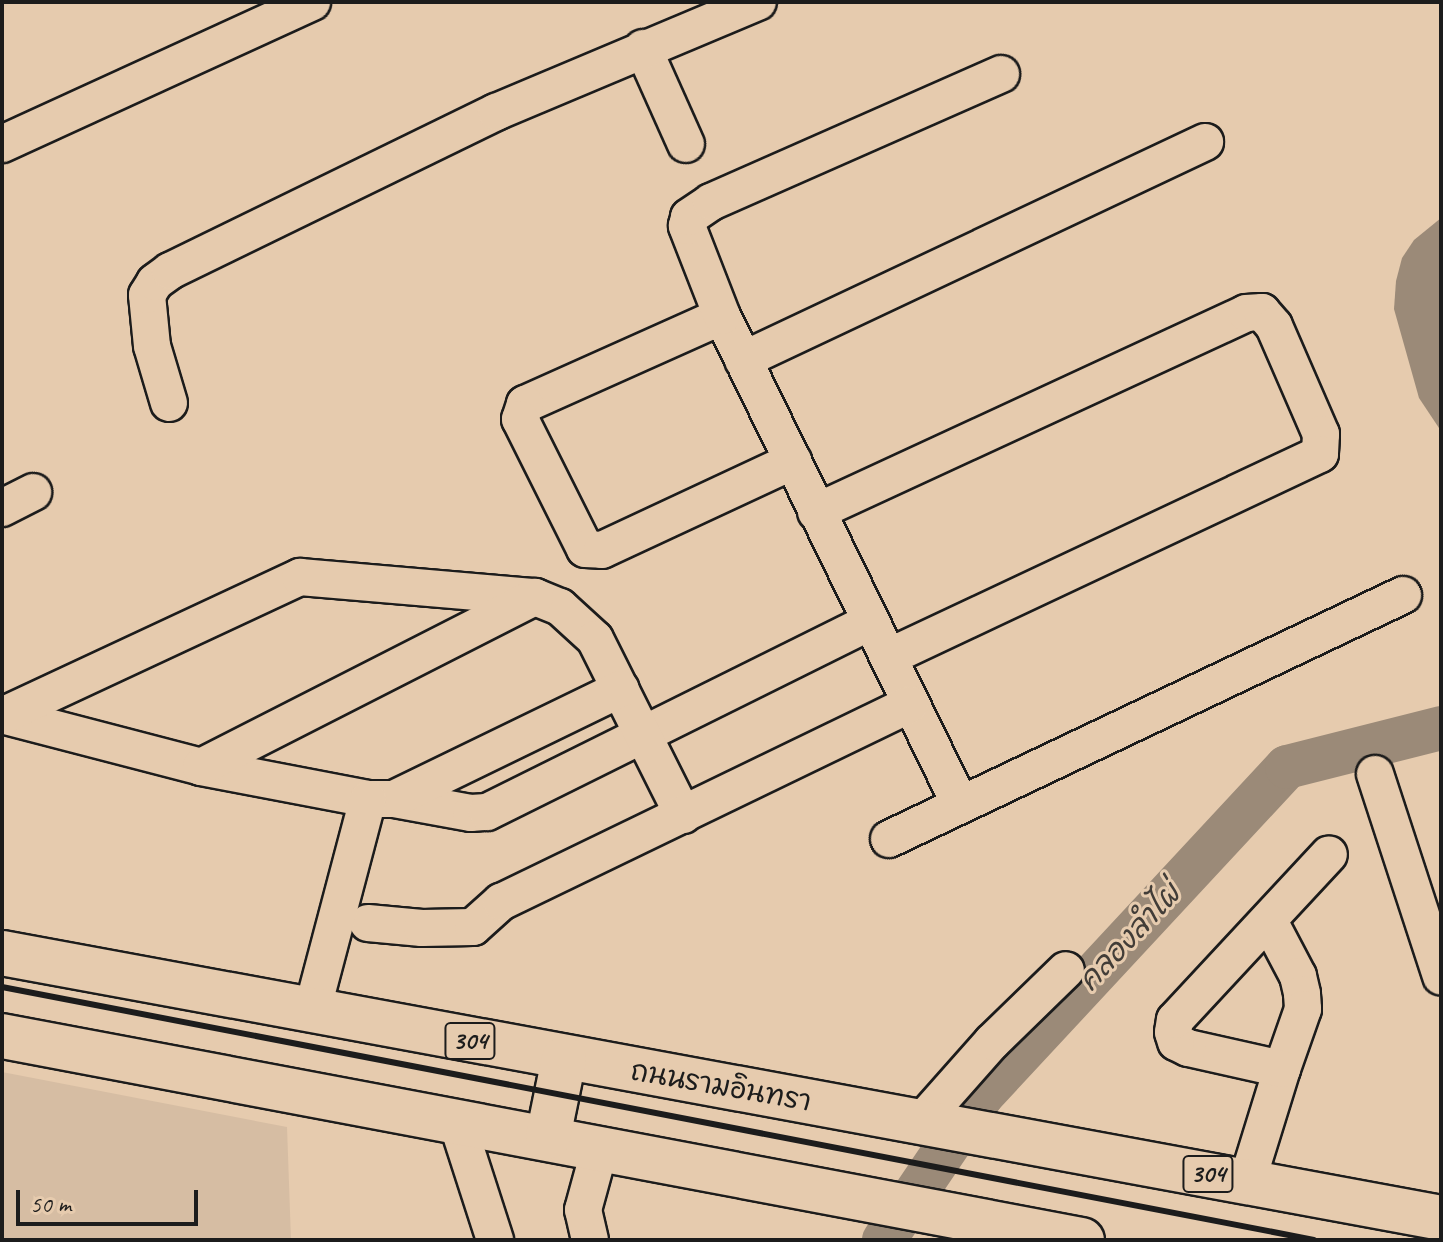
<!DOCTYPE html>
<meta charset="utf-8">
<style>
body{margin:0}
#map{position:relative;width:1443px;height:1242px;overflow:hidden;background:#e6cbae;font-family:Caveat,"Playpen Sans Thai",sans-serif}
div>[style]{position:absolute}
.built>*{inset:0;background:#d6bda3}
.water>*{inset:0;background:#9b8a78}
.river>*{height:44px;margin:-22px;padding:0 22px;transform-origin:22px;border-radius:22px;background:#9b8a78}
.roads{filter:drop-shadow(2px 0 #1c1c1c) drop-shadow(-2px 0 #1c1c1c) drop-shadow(0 2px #1c1c1c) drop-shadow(0 -2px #1c1c1c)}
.minor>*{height:36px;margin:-18px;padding:0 18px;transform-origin:18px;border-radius:18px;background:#e6cbae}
.major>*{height:44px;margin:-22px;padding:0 22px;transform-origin:22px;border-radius:22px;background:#e6cbae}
.rail>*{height:6px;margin:-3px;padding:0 3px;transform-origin:3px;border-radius:3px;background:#1c1c1c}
span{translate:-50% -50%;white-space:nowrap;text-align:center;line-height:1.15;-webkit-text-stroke:6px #e6cbae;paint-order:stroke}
.shield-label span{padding:2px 6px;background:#e6cbae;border:2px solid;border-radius:6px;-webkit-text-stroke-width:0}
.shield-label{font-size:26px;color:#1c1c1c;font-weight:700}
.street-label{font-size:28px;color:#1c1c1c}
.water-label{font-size:30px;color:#423d38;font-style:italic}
.frame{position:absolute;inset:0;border:4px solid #1c1c1c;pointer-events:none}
.scale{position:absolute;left:16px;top:1190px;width:182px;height:36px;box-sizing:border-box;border:4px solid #1c1c1c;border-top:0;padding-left:10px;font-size:24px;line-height:28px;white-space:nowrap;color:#1c1c1c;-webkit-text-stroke:6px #e6cbae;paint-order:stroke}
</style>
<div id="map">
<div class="built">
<i style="clip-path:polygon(2px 1072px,287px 1127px,291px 1240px,2px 1240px)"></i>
</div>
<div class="water">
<i style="clip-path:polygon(1441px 218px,1441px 431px,1419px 398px,1394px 309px,1396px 281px,1402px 258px,1414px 240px)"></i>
</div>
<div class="river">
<i style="left:884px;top:1240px;width:176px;rotate:-55.9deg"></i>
<i style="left:983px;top:1094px;width:446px;rotate:-47.1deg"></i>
<i style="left:1287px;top:767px;width:159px;rotate:-14.2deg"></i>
</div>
<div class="roads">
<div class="minor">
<i style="left:643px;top:48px;width:105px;rotate:65.9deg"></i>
<i style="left:2px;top:144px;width:341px;rotate:-24.6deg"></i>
<i style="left:722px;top:316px;width:216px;rotate:155.9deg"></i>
<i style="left:525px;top:404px;width:16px;rotate:108deg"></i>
<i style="left:520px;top:419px;width:145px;rotate:63.4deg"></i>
<i style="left:585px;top:549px;width:17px;rotate:3deg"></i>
<i style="left:602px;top:550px;width:211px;rotate:-25deg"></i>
<i style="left:743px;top:360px;width:511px;rotate:-25.26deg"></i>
<i style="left:169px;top:403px;width:59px;rotate:-106.6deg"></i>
<i style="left:152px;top:346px;width:51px;rotate:-95.6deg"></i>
<i style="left:147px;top:295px;width:15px;rotate:-58deg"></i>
<i style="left:155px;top:282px;width:19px;rotate:-36deg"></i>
<i style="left:170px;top:271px;width:363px;rotate:-26deg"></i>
<i style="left:496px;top:112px;width:284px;rotate:-22.8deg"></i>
<i style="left:2px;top:508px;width:35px;rotate:-27deg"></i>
<i style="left:816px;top:512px;width:474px;rotate:-24.8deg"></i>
<i style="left:1246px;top:313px;width:16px;rotate:-4deg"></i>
<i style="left:1262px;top:312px;width:18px;rotate:49deg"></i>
<i style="left:1274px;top:326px;width:118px;rotate:66.5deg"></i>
<i style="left:1321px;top:434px;width:20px;rotate:93deg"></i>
<i style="left:1320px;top:454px;width:477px;rotate:154.8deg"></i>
<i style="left:2px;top:715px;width:206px;rotate:14.6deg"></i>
<i style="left:201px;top:767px;width:170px;rotate:10.8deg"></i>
<i style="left:368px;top:799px;width:26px"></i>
<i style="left:394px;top:799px;width:78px;rotate:10.3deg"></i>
<i style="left:471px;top:813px;width:16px;rotate:-4deg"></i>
<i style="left:487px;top:812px;width:427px;rotate:-26.4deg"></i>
<i style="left:4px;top:715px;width:327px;rotate:-25deg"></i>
<i style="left:300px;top:577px;width:236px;rotate:4.9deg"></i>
<i style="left:535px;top:597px;width:27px;rotate:22deg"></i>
<i style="left:560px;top:607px;width:47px;rotate:42.4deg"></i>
<i style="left:595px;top:639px;width:197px;rotate:63.4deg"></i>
<i style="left:201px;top:767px;width:375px;rotate:-27deg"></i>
<i style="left:1375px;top:774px;width:213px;rotate:71.9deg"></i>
<i style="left:394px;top:799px;width:252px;rotate:-25.9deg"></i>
<i style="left:960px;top:804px;width:543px;rotate:-116deg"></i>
<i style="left:722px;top:316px;width:97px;rotate:-111.3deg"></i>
<i style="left:687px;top:226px;width:9px;rotate:-77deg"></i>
<i style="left:689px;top:217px;width:27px;rotate:-34deg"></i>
<i style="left:711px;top:202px;width:317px;rotate:-23.8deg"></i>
<i style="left:889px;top:839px;width:569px;rotate:-25.39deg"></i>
<i style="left:1269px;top:921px;width:62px;rotate:62.2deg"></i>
<i style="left:1298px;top:976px;width:18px;rotate:77deg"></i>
<i style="left:1302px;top:994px;width:15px;rotate:86deg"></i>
<i style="left:1303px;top:1009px;width:64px;rotate:109.3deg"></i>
<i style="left:368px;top:923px;width:54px;rotate:5.3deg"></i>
<i style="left:422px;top:928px;width:51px;rotate:-1.1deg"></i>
<i style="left:473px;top:927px;width:38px;rotate:-42deg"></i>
<i style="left:501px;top:902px;width:454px;rotate:-25.8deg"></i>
<i style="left:312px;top:1011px;width:219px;rotate:-75.2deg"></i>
<i style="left:456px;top:1119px;width:127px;rotate:72.1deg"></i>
<i style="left:922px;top:1121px;width:106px;rotate:-48.5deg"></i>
<i style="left:992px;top:1042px;width:103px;rotate:-44.2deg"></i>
<i style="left:1247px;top:1182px;width:118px;rotate:-72.8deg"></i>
<i style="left:1282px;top:1069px;width:96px;rotate:-167.4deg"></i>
<i style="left:1188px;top:1048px;width:13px;rotate:-153deg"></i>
<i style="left:1176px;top:1042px;width:10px;rotate:-107deg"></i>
<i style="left:1173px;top:1032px;width:12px;rotate:-81deg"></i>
<i style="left:1175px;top:1020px;width:226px;rotate:-47.1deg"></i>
<i style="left:590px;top:1240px;width:31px;rotate:-103deg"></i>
<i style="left:583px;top:1210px;width:64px;rotate:-74.7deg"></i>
</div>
<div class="major">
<i style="left:2px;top:953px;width:1463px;rotate:10.43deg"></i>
<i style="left:2px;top:1036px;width:1099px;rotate:10.7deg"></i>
<i style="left:548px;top:1137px;width:80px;rotate:-78.4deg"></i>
</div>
</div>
<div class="rail">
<i style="left:2px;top:987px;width:1336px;rotate:10.91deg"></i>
</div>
<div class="shield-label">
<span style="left:470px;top:1041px">304</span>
<span style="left:1208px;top:1174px">304</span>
</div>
<div class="street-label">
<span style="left:721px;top:1086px;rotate:10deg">ถนนรามอินทรา</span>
</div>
<div class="water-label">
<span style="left:1129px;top:937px;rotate:-47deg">คลองลำไผ่</span>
</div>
<div class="frame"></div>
<div class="scale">50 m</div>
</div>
